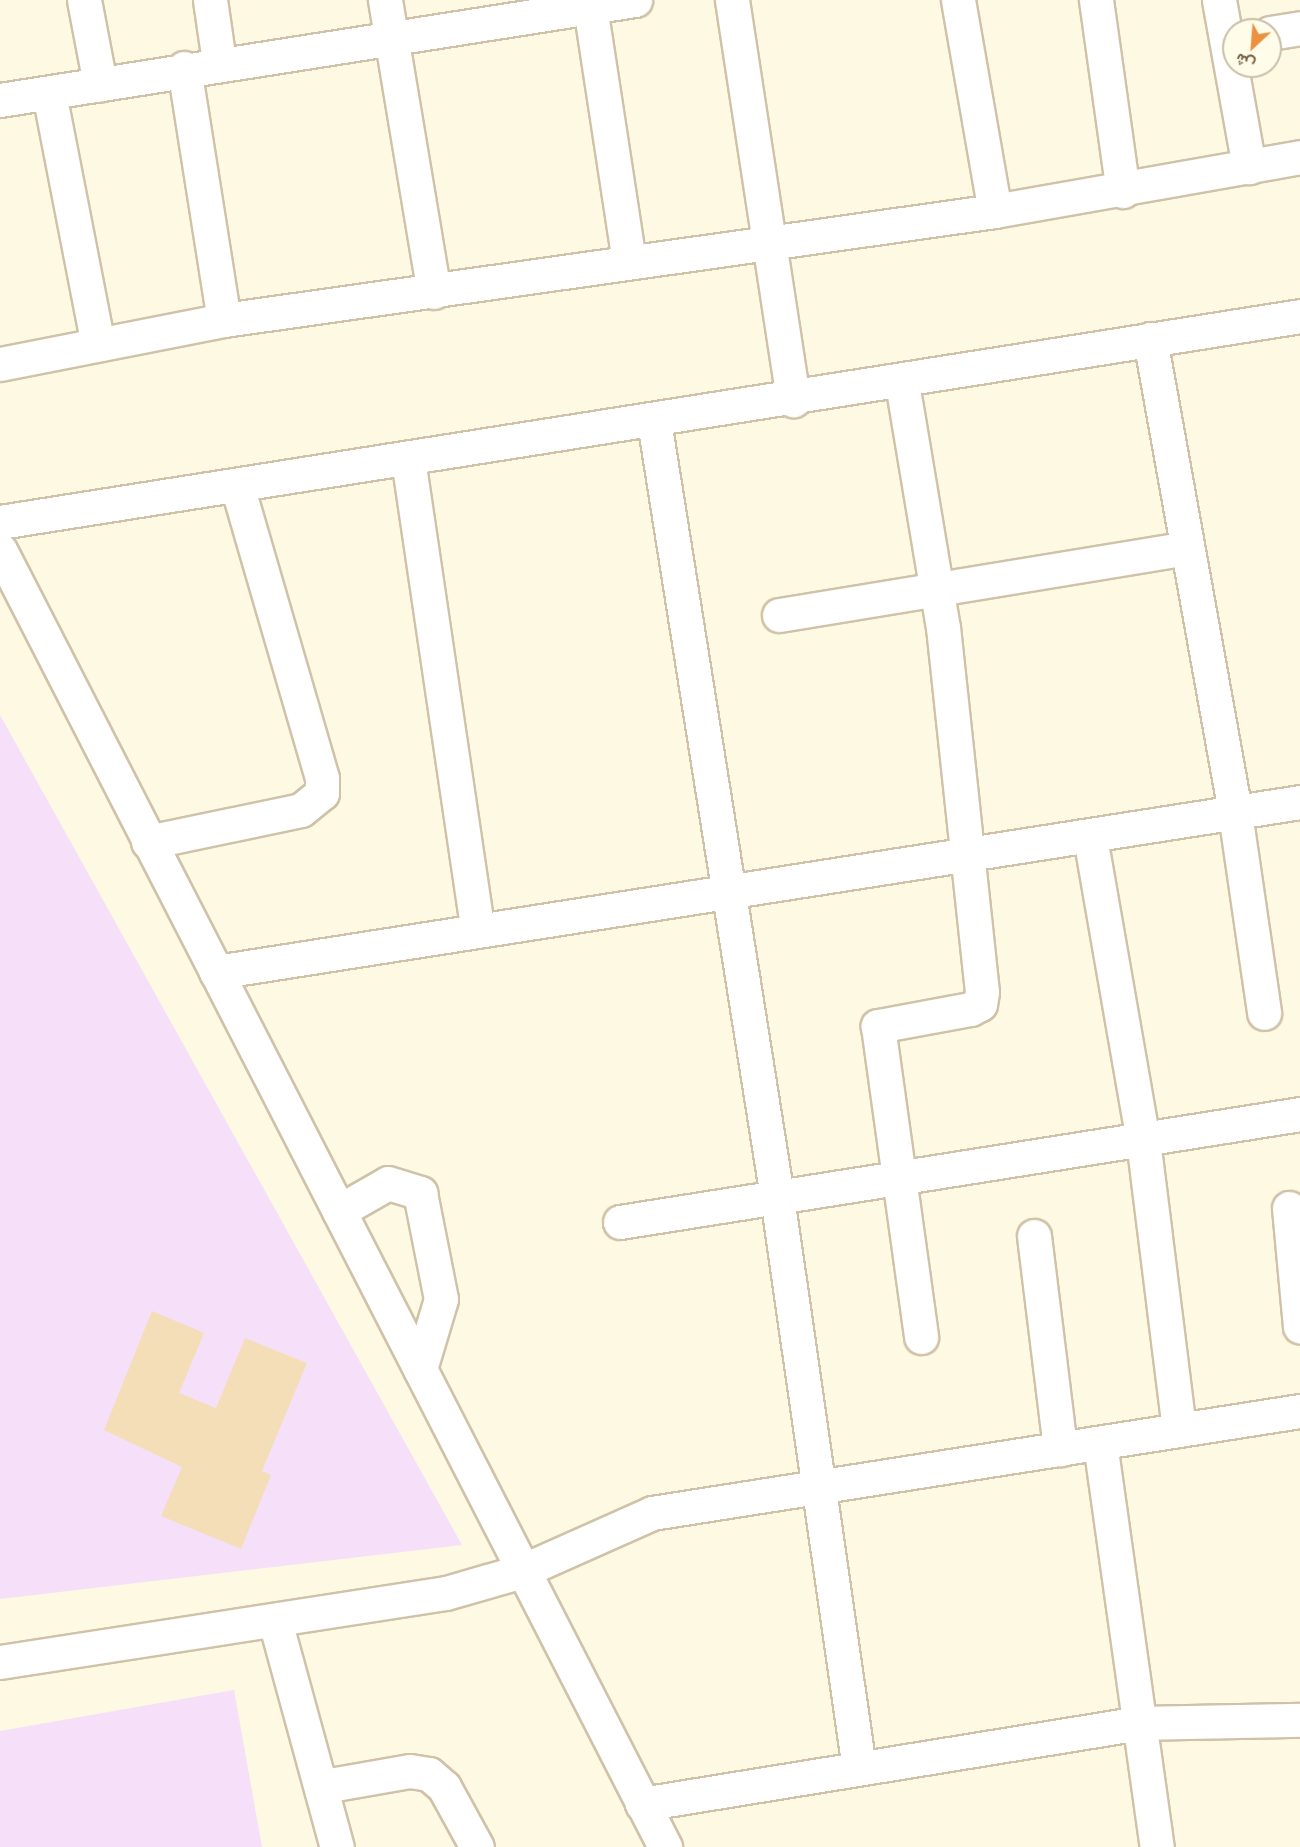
<!DOCTYPE html>
<meta charset="utf-8">
<style>
body{margin:0}
#map{position:relative;width:1300px;height:1847px;overflow:hidden;background:#fdf9e2;font-family:Ubuntu,Vazirmatn,sans-serif}
div>[style]{position:absolute}
.education>*{inset:0;background:#f6dff9}
.building>*{inset:0;background:#f4deb8}
.roads{filter:drop-shadow(2px 0 #cfc2a8) drop-shadow(-2px 0 #cfc2a8) drop-shadow(0 2px #cfc2a8) drop-shadow(0 -2px #cfc2a8)}
.minor>*{height:33px;margin:-16.5px;padding:0 16.5px;transform-origin:16.5px;border-radius:16.5px;background:#fff}
span{translate:-50% -50%;white-space:nowrap;text-align:center;line-height:1.15;-webkit-text-stroke:4.5px #fffce9;paint-order:stroke}
.north{position:absolute;left:1222px;top:18px;width:60px;height:60px;box-sizing:border-box;background:#fffce9;border:2px solid #c8bfa8;border-radius:50%;rotate:206deg;font-size:16px;font-weight:700;line-height:24px;text-align:center;color:#756347}
.north::after{content:'';display:block;margin:auto;width:21px;height:27px;background:#ec9141;clip-path:polygon(50% 0,100% 100%,50% 72%,0 100%)}
</style>
<div id="map">
<div class="education">
<i style="clip-path:polygon(0 715px,462px 1545px,0 1599px)"></i>
<i style="clip-path:polygon(234px 1690px,262px 1847px,0 1847px,0 1731px)"></i>
</div>
<div class="building">
<i style="clip-path:polygon(152px 1311px,204px 1333px,179px 1393px,216px 1408px,245px 1338px,307px 1363px,262px 1471px,271px 1475px,241px 1549px,161px 1516px,182px 1467px,104px 1430px)"></i>
</div>
<div class="roads">
<div class="minor">
<i style="left:84px;top:0;width:86px;rotate:79.2deg"></i>
<i style="left:210px;top:0;width:63px;rotate:81.7deg"></i>
<i style="left:385px;top:0;width:296px;rotate:80.5deg"></i>
<i style="left:589px;top:0;width:263px;rotate:81.3deg"></i>
<i style="left:732px;top:0;width:405px;rotate:81.3deg"></i>
<i style="left:958px;top:0;width:214px;rotate:80.1deg"></i>
<i style="left:1096px;top:0;width:193px;rotate:82deg"></i>
<i style="left:1219px;top:0;width:170px;rotate:79.8deg"></i>
<i style="left:1270px;top:33px;width:30px;rotate:-9deg"></i>
<i style="left:184px;top:68px;width:255px;rotate:81deg"></i>
<i style="left:49px;top:93px;width:256px;rotate:79deg"></i>
<i style="left:0;top:100px;width:643px;rotate:-8.95deg"></i>
<i style="left:1150px;top:339px;width:482px;rotate:79.8deg"></i>
<i style="left:1235px;top:813px;width:202px;rotate:81.7deg"></i>
<i style="left:0;top:364px;width:228px;rotate:-11.1deg"></i>
<i style="left:224px;top:320px;width:779px;rotate:-8.05deg"></i>
<i style="left:995px;top:211px;width:310px;rotate:-10deg"></i>
<i style="left:902px;top:383px;width:247px;rotate:80.5deg"></i>
<i style="left:943px;top:627px;width:367px;rotate:83.9deg"></i>
<i style="left:982px;top:992px;width:12px;rotate:99deg"></i>
<i style="left:980px;top:1004px;width:11px;rotate:153deg"></i>
<i style="left:970px;top:1009px;width:94px;rotate:169.5deg"></i>
<i style="left:878px;top:1026px;width:314px;rotate:82.1deg"></i>
<i style="left:654px;top:421px;width:786px;rotate:80.99deg"></i>
<i style="left:777px;top:1197px;width:577px;rotate:81.83deg"></i>
<i style="left:408px;top:459px;width:477px;rotate:81.6deg"></i>
<i style="left:0;top:522px;width:1316px;rotate:-9deg"></i>
<i style="left:0;top:550px;width:1458px;rotate:62.85deg"></i>
<i style="left:779px;top:615px;width:413px;rotate:-9.3deg"></i>
<i style="left:1090px;top:837px;width:308px;rotate:80.1deg"></i>
<i style="left:1143px;top:1140px;width:292px;rotate:82.9deg"></i>
<i style="left:148px;top:842px;width:156px;rotate:-11.8deg"></i>
<i style="left:301px;top:810px;width:27px;rotate:-39deg"></i>
<i style="left:322px;top:793px;width:15px;rotate:-90deg"></i>
<i style="left:322px;top:778px;width:304px;rotate:-106.2deg"></i>
<i style="left:216px;top:972px;width:1097px;rotate:-8.91deg"></i>
<i style="left:1289px;top:1208px;width:119px;rotate:84.7deg"></i>
<i style="left:339px;top:1211px;width:56px;rotate:-29.7deg"></i>
<i style="left:388px;top:1183px;width:34px;rotate:17deg"></i>
<i style="left:420px;top:1193px;width:108px;rotate:78.8deg"></i>
<i style="left:441px;top:1299px;width:73px;rotate:106.7deg"></i>
<i style="left:620px;top:1222px;width:689px;rotate:-9.02deg"></i>
<i style="left:1034px;top:1236px;width:215px;rotate:83deg"></i>
<i style="left:1100px;top:1443px;width:408px;rotate:82deg"></i>
<i style="left:275px;top:1621px;width:234px;rotate:74.7deg"></i>
<i style="left:0;top:1662px;width:451px;rotate:-8.8deg"></i>
<i style="left:446px;top:1593px;width:79px;rotate:-16.1deg"></i>
<i style="left:522px;top:1571px;width:142px;rotate:-24deg"></i>
<i style="left:652px;top:1513px;width:656px;rotate:-8.95deg"></i>
<i style="left:324px;top:1786px;width:87px;rotate:-9.9deg"></i>
<i style="left:410px;top:1771px;width:19px;rotate:9deg"></i>
<i style="left:429px;top:1774px;width:20px;rotate:41deg"></i>
<i style="left:444px;top:1787px;width:68px;rotate:61.2deg"></i>
<i style="left:642px;top:1804px;width:505px;rotate:-9.24deg"></i>
<i style="left:1140px;top:1723px;width:160px;rotate:-1.1deg"></i>
</div>
</div>
<div class="north">ش</div>
</div>
